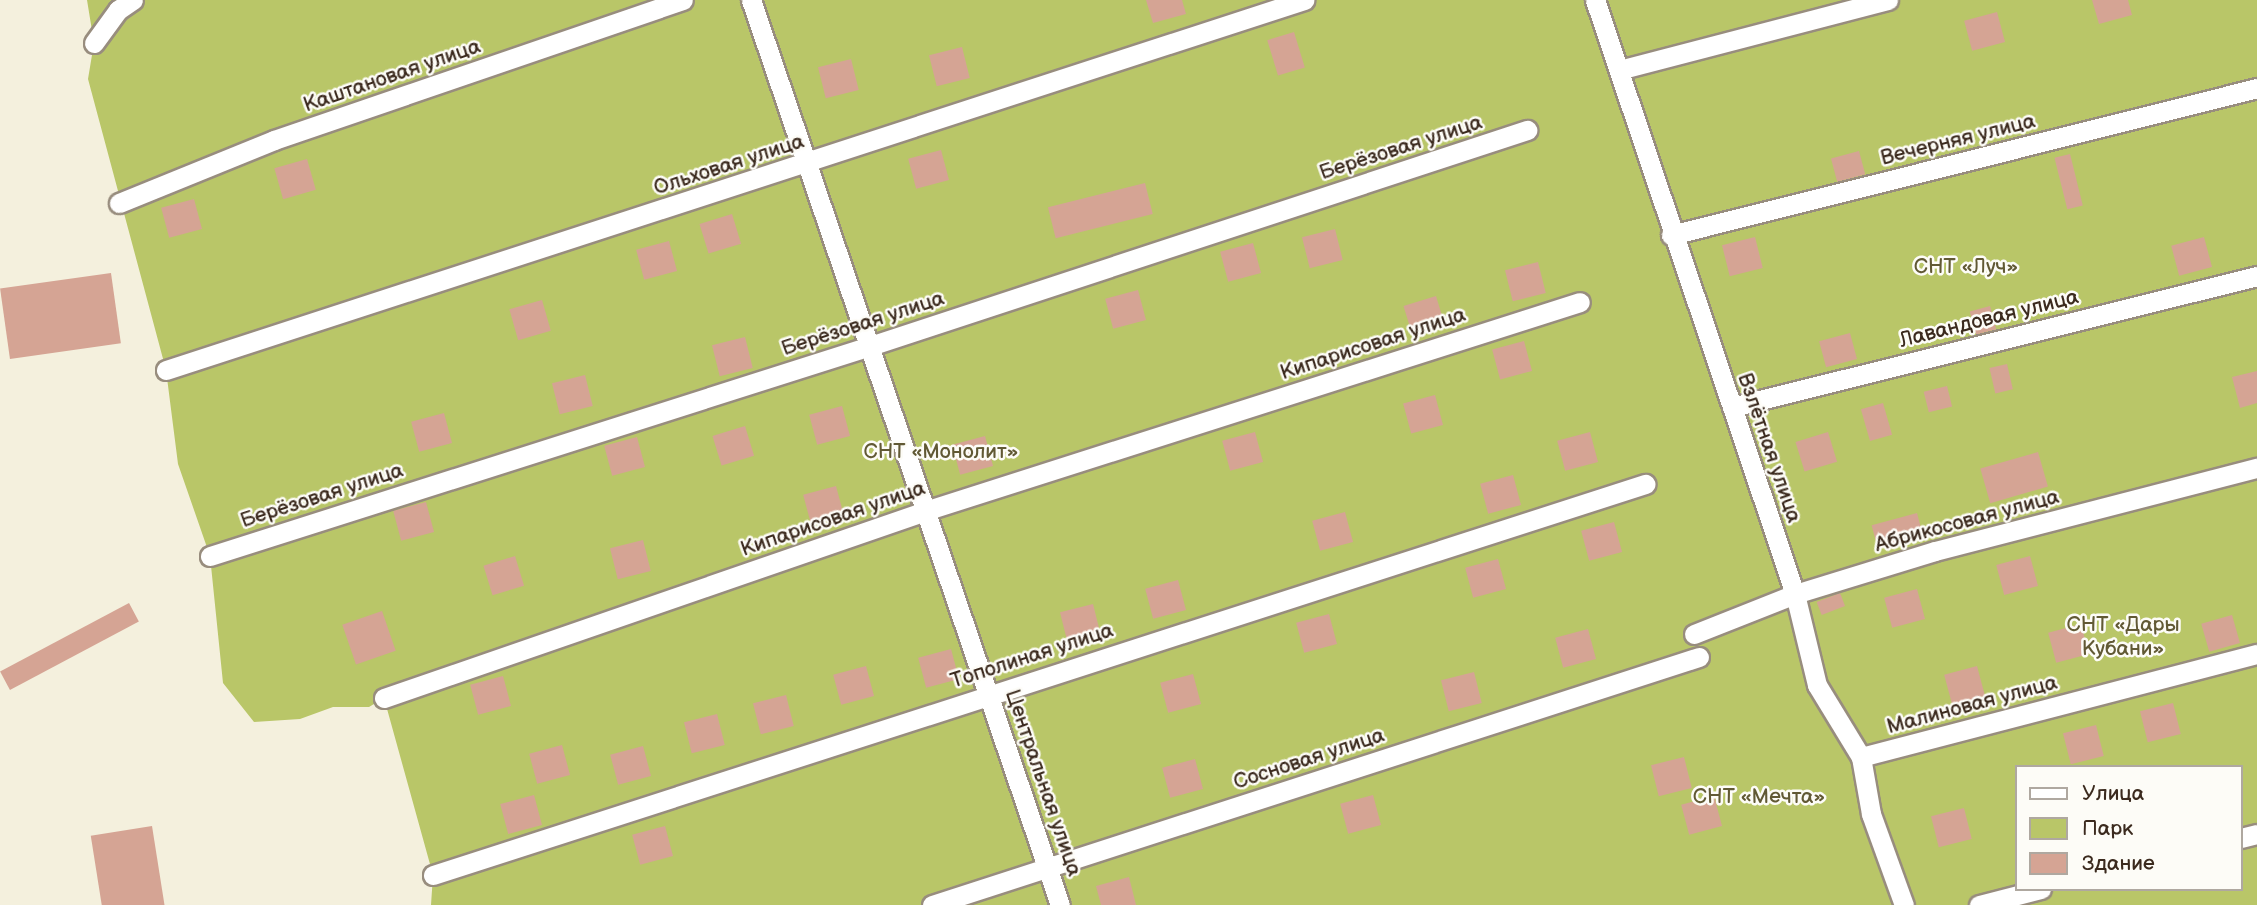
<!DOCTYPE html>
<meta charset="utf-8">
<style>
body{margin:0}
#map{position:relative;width:2257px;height:905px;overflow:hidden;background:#f4f0dd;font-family:"Balsamiq Sans",sans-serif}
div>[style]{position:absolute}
.green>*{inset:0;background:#b9c668}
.building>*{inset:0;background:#d5a494;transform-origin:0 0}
.roads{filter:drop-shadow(2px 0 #988d7e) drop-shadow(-2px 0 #988d7e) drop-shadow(0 2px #988d7e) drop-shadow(0 -2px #988d7e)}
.street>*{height:19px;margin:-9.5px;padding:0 9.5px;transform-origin:9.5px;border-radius:9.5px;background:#fff}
span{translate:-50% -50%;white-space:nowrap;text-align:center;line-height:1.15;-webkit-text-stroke:5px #fdfcf7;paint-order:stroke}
.street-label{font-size:21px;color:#3b2a1e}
.park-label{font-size:21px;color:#615934}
.legend{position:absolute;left:2015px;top:765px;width:228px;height:126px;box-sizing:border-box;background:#fdfcf7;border:2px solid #afa8a0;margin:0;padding:9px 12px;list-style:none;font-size:21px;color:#3b2a1e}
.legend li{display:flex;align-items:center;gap:14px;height:35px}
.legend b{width:35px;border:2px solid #afa8a0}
</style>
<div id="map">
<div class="green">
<i style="clip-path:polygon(evenodd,87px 0,2257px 0,2257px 905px,431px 905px,433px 875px,384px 698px,369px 707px,333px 707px,300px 719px,254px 722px,223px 683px,210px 556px,178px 464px,166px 370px,88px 79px,94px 43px,87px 0,2017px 767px,2241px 767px,2241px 889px,2017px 889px,2017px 767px)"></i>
</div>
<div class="building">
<i style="clip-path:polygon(1146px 0,1182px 0,1186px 14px,1153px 23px)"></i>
<i style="clip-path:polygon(2092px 0,2128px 0,2132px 15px,2099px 24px)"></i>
<i style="left:1997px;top:12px;width:31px;height:34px;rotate:75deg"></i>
<i style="left:1294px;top:32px;width:37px;height:28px;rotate:73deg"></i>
<i style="left:962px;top:47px;width:32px;height:34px;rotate:76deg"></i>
<i style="left:851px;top:59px;width:32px;height:34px;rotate:76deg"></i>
<i style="left:941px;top:150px;width:31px;height:34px;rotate:75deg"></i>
<i style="left:1859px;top:151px;width:24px;height:29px;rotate:75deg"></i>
<i style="left:2070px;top:154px;width:53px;height:16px;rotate:76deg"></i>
<i style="left:307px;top:159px;width:32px;height:34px;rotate:74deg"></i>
<i style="left:1145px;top:183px;width:32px;height:100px;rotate:76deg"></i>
<i style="left:194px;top:199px;width:31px;height:34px;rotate:75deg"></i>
<i style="left:732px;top:214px;width:31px;height:34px;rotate:73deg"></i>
<i style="left:1335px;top:229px;width:32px;height:34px;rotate:76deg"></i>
<i style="left:1755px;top:237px;width:32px;height:34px;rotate:76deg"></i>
<i style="left:2204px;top:237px;width:31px;height:34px;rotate:75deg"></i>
<i style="left:669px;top:241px;width:31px;height:34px;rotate:75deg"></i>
<i style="left:1253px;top:243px;width:31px;height:34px;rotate:75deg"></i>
<i style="left:1538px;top:262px;width:32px;height:34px;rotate:76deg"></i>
<i style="left:111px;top:273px;width:71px;height:112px;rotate:82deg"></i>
<i style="left:1138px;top:290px;width:31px;height:34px;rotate:75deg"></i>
<i style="left:1436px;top:296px;width:31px;height:34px;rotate:73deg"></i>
<i style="left:542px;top:300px;width:32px;height:34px;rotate:74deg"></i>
<i style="left:1990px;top:306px;width:24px;height:21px;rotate:75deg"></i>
<i style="left:1850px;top:333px;width:27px;height:32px;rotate:75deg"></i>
<i style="left:745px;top:337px;width:32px;height:34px;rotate:76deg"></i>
<i style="left:1524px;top:341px;width:31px;height:33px;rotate:75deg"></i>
<i style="left:2007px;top:364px;width:26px;height:18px;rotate:77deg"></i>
<i style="clip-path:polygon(2257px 371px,2257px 403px,2240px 408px,2232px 377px)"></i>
<i style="left:585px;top:375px;width:32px;height:34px;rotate:76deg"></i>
<i style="left:1947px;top:386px;width:21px;height:24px;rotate:76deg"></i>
<i style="left:1435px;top:395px;width:31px;height:33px;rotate:75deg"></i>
<i style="left:1883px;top:403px;width:33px;height:23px;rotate:74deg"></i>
<i style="left:842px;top:406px;width:31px;height:34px;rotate:75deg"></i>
<i style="left:444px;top:413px;width:31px;height:34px;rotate:75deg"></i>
<i style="left:745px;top:426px;width:31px;height:34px;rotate:73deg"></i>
<i style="left:1255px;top:432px;width:31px;height:34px;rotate:75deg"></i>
<i style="left:1590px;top:432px;width:31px;height:34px;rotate:75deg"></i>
<i style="left:1828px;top:432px;width:31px;height:34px;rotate:73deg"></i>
<i style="left:985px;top:436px;width:31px;height:34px;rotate:75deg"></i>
<i style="left:637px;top:437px;width:31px;height:34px;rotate:75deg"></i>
<i style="left:2038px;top:452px;width:36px;height:60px;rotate:74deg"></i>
<i style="left:1513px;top:475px;width:31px;height:34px;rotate:75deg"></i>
<i style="left:836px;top:486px;width:31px;height:34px;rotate:75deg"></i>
<i style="left:426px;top:502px;width:31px;height:34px;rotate:75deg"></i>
<i style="left:1345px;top:512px;width:31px;height:34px;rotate:75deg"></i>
<i style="left:1917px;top:513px;width:23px;height:47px;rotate:75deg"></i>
<i style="left:1614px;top:522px;width:31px;height:34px;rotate:75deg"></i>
<i style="left:643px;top:540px;width:32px;height:34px;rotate:76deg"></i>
<i style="left:515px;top:556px;width:31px;height:33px;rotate:73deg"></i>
<i style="left:2030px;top:556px;width:31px;height:35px;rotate:75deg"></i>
<i style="left:1498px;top:559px;width:31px;height:34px;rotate:75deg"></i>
<i style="left:1178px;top:580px;width:31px;height:34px;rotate:75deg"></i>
<i style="left:1917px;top:589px;width:31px;height:34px;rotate:75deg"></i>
<i style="left:1840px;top:593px;width:14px;height:25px;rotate:69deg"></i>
<i style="left:129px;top:603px;width:21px;height:146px;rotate:62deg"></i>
<i style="left:1093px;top:604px;width:32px;height:34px;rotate:76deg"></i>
<i style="left:382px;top:611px;width:42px;height:42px;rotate:71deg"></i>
<i style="left:1329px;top:614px;width:31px;height:34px;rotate:75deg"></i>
<i style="left:2232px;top:615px;width:29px;height:32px;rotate:74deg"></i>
<i style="left:2081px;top:624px;width:31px;height:34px;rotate:75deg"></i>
<i style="left:1588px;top:629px;width:31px;height:34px;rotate:75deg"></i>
<i style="left:951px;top:649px;width:31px;height:34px;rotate:75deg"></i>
<i style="left:866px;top:666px;width:31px;height:34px;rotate:75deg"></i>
<i style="left:1977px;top:666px;width:31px;height:34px;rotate:75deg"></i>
<i style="left:1474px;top:672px;width:32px;height:34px;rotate:76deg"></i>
<i style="left:1193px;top:674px;width:31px;height:34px;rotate:75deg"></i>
<i style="left:503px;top:676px;width:31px;height:34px;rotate:75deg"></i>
<i style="left:786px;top:695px;width:32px;height:34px;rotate:76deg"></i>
<i style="left:2173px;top:703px;width:32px;height:34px;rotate:76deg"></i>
<i style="left:717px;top:714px;width:32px;height:34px;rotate:76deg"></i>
<i style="left:2096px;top:725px;width:32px;height:34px;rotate:76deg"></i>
<i style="left:562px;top:745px;width:31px;height:34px;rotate:75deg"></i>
<i style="left:643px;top:746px;width:31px;height:34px;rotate:75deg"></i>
<i style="left:1684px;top:757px;width:32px;height:34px;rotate:76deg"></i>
<i style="left:1195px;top:759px;width:31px;height:34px;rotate:75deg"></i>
<i style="left:534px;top:795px;width:31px;height:35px;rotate:75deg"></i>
<i style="left:1373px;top:795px;width:31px;height:34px;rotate:75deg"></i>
<i style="left:1714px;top:796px;width:31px;height:34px;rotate:75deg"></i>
<i style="left:1964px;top:808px;width:32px;height:34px;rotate:76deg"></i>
<i style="left:152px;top:826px;width:80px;height:62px;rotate:81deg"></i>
<i style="left:665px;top:826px;width:31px;height:34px;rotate:75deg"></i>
<i style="clip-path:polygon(1129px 877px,1136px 905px,1101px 905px,1096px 886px)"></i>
</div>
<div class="roads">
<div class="street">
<i style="left:751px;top:0;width:956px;rotate:71.15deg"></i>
<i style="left:1595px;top:0;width:627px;rotate:71.39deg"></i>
<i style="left:1795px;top:594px;width:94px;rotate:76.4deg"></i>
<i style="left:1817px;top:685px;width:84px;rotate:58.6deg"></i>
<i style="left:1861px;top:757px;width:58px;rotate:80deg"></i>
<i style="left:1871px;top:814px;width:97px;rotate:70.1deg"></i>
<i style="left:94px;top:43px;width:41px;rotate:-54deg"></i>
<i style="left:118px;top:10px;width:18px;rotate:-34deg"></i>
<i style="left:1619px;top:70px;width:278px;rotate:-14.6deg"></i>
<i style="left:119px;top:203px;width:167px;rotate:-22.1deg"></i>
<i style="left:274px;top:140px;width:432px;rotate:-18.9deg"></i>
<i style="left:1671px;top:235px;width:604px;rotate:-14.08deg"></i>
<i style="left:166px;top:370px;width:1197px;rotate:-18.01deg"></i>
<i style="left:1732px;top:407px;width:541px;rotate:-14.01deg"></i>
<i style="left:210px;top:556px;width:693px;rotate:-17.65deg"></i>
<i style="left:870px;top:346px;width:692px;rotate:-18.2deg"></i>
<i style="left:1694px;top:634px;width:109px;rotate:-21.6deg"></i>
<i style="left:1795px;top:594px;width:146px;rotate:-17.1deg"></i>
<i style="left:1935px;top:551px;width:333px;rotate:-14.5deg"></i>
<i style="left:384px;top:698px;width:576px;rotate:-19.06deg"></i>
<i style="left:928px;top:510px;width:684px;rotate:-17.69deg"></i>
<i style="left:1861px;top:757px;width:409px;rotate:-14.6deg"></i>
<i style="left:2241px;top:838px;width:16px;rotate:-14deg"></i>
<i style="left:433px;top:875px;width:1274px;rotate:-17.88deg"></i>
<i style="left:932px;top:905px;width:806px;rotate:-17.92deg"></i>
<i style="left:1979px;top:905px;width:64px;rotate:-14.5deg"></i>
</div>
</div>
<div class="street-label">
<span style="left:392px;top:76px;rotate:-19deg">Каштановая улица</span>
<span style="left:1958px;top:140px;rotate:-14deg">Вечерняя улица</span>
<span style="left:1401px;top:148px;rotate:-18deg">Берёзовая улица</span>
<span style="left:729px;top:165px;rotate:-18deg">Ольховая улица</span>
<span style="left:1989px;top:319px;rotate:-14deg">Лавандовая улица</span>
<span style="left:863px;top:324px;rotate:-18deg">Берёзовая улица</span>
<span style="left:1373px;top:344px;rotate:-18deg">Кипарисовая улица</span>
<span style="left:1769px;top:448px;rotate:71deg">Взлётная улица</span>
<span style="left:322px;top:496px;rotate:-18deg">Берёзовая улица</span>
<span style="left:833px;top:519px;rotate:-19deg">Кипарисовая улица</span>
<span style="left:1967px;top:521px;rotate:-15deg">Абрикосовая улица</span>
<span style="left:1032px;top:656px;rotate:-18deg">Тополиная улица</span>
<span style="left:1972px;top:705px;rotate:-15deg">Малиновая улица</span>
<span style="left:1309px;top:759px;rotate:-18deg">Сосновая улица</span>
<span style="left:1043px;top:783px;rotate:71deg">Центральная улица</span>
</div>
<div class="park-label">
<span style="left:1966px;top:267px">СНТ «Луч»</span>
<span style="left:941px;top:452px">СНТ «Монолит»</span>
<span style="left:2123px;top:637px">СНТ «Дары<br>Кубани»</span>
<span style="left:1759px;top:797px">СНТ «Мечта»</span>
</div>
<ul class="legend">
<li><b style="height:9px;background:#fff"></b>Улица</li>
<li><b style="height:19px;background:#b9c668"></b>Парк</li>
<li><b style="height:19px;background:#d5a494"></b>Здание</li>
</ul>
</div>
